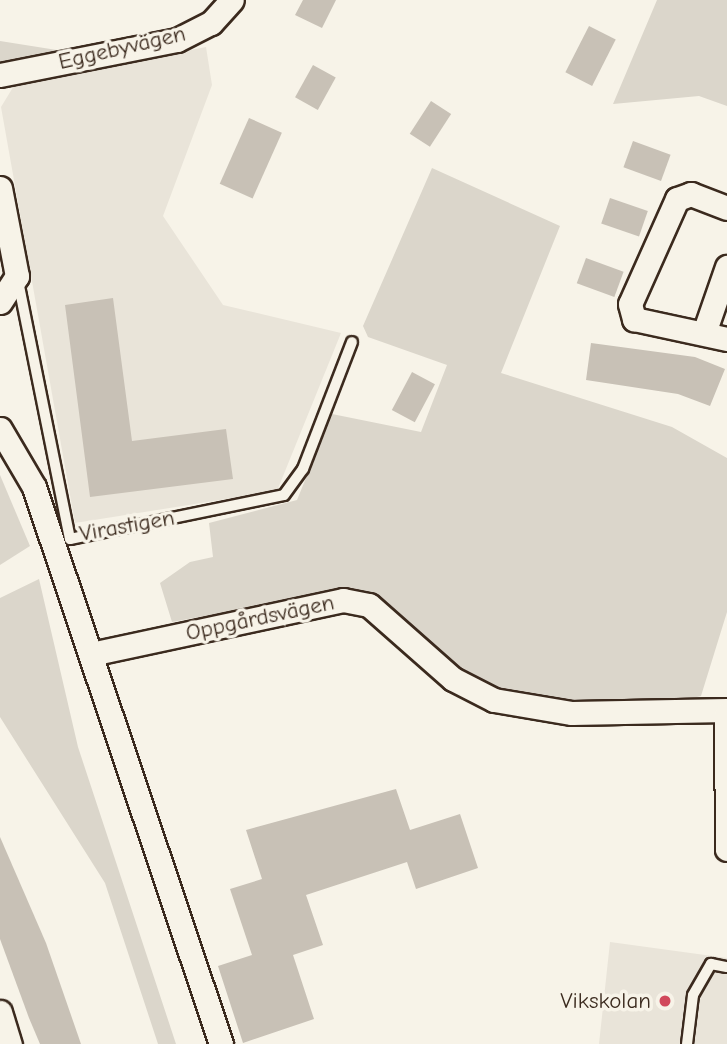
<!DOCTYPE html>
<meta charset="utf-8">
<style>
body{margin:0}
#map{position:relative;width:727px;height:1044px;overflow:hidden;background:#f7f3e8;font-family:"Comic Neue",sans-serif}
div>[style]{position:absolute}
.built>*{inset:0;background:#e9e4d9}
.green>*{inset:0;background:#dbd6cb}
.building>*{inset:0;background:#c8c1b6;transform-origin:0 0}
.roads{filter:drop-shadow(2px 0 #3b2a1e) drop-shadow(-2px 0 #3b2a1e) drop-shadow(0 2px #3b2a1e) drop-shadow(0 -2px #3b2a1e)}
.lane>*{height:10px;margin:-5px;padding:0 5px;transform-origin:5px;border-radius:5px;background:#f7f3e8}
.street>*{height:23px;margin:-11.5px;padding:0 11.5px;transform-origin:11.5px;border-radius:11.5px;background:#f7f3e8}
.dots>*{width:19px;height:19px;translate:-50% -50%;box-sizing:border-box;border:4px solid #f7f3e8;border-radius:50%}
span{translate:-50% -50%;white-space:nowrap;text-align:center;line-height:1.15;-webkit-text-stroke:7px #f7f3e8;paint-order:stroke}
.street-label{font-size:23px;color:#3b2a1e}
.poi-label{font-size:23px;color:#3b2a1e}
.right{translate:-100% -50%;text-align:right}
</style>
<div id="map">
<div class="built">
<i style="clip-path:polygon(206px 47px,212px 85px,163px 216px,223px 305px,341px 333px,277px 491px,75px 523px,1px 107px,15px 84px)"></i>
<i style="clip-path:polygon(610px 942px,727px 958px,727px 1044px,599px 1044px)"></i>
</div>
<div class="green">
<i style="clip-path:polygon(657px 0,727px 0,727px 106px,699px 96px,613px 104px)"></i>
<i style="clip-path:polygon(0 41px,63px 51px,0 62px)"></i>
<i style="clip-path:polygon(432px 168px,560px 226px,501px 373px,672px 427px,727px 458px,727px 612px,701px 696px,676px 702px,552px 701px,495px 688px,462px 673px,345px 590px,172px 622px,160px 583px,190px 562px,213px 557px,209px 523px,297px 500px,332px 414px,421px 432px,447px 365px,368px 337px,363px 326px)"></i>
<i style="clip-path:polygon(0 475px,30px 546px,0 565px)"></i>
<i style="clip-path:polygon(39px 579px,78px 747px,176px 1044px,158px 1044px,105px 883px,0 717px,0 598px)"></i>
</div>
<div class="building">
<i style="clip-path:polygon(303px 0,336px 0,322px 28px,295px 15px)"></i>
<i style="left:589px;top:26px;width:30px;height:52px;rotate:27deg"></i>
<i style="left:313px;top:65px;width:26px;height:37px;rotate:29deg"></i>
<i style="left:431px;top:101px;width:24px;height:39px;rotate:33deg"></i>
<i style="left:249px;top:118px;width:36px;height:72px;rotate:24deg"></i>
<i style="left:633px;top:141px;width:40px;height:28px;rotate:20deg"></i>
<i style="left:610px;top:198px;width:40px;height:27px;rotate:19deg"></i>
<i style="left:586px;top:258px;width:40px;height:27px;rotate:20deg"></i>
<i style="clip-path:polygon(113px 298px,132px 441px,226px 429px,233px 479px,90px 497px,65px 305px)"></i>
<i style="clip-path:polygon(591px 343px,695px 357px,725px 369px,710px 406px,678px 394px,586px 380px)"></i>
<i style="left:412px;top:372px;width:26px;height:43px;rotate:28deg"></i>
<i style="clip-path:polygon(396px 789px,410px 830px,460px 814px,478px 868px,416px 889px,407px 862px,306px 895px,323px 945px,293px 955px,314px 1019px,243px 1043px,218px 966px,252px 955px,230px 889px,262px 879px,246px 830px)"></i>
<i style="clip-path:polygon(0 837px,46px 943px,81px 1044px,40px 1044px,29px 1018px,0 939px)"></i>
</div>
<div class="roads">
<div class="lane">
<i style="left:18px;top:281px;width:263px;rotate:78.6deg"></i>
<i style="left:70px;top:539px;width:218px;rotate:-11.6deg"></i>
<i style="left:284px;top:495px;width:32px;rotate:-54deg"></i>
<i style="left:303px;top:469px;width:136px;rotate:-68.9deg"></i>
<i style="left:687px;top:1044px;width:49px;rotate:-83deg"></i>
<i style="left:693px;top:995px;width:36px;rotate:-60deg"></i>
<i style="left:711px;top:964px;width:16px;rotate:11deg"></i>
</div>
<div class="street">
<i style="left:0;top:75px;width:180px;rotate:-11.2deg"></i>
<i style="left:177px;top:40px;width:38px;rotate:-27deg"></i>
<i style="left:211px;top:23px;width:31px;rotate:-48deg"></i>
<i style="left:0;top:188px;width:90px;rotate:79.1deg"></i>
<i style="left:17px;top:276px;width:31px;rotate:123deg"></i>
<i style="left:727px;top:208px;width:39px;rotate:-159deg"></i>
<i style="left:691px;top:194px;width:15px;rotate:160deg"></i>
<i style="left:677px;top:199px;width:115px;rotate:114.1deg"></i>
<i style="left:630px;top:304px;width:16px;rotate:75deg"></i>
<i style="left:634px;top:319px;width:95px;rotate:12.1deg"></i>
<i style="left:704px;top:333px;width:70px;rotate:-70.8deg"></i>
<i style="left:0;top:429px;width:67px;rotate:59.6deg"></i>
<i style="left:34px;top:487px;width:588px;rotate:71.44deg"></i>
<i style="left:91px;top:654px;width:258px;rotate:-12.1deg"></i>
<i style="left:343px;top:600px;width:26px;rotate:11deg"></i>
<i style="left:369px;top:605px;width:112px;rotate:41.4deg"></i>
<i style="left:453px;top:679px;width:46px;rotate:27.1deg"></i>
<i style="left:494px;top:700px;width:79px;rotate:9.5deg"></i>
<i style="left:572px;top:713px;width:155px;rotate:-1.1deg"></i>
<i style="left:726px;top:715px;width:134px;rotate:89.6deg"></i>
<i style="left:0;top:1012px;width:34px;rotate:73deg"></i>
</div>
</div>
<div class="dots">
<i style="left:665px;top:1001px;background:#d1495b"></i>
</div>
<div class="street-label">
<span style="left:122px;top:48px;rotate:-13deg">Eggebyvägen</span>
<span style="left:127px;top:526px;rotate:-10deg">Virastigen</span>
<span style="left:260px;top:618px;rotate:-12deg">Oppgårdsvägen</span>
</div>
<div class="poi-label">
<span class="right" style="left:651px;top:1001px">Vikskolan</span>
</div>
</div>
